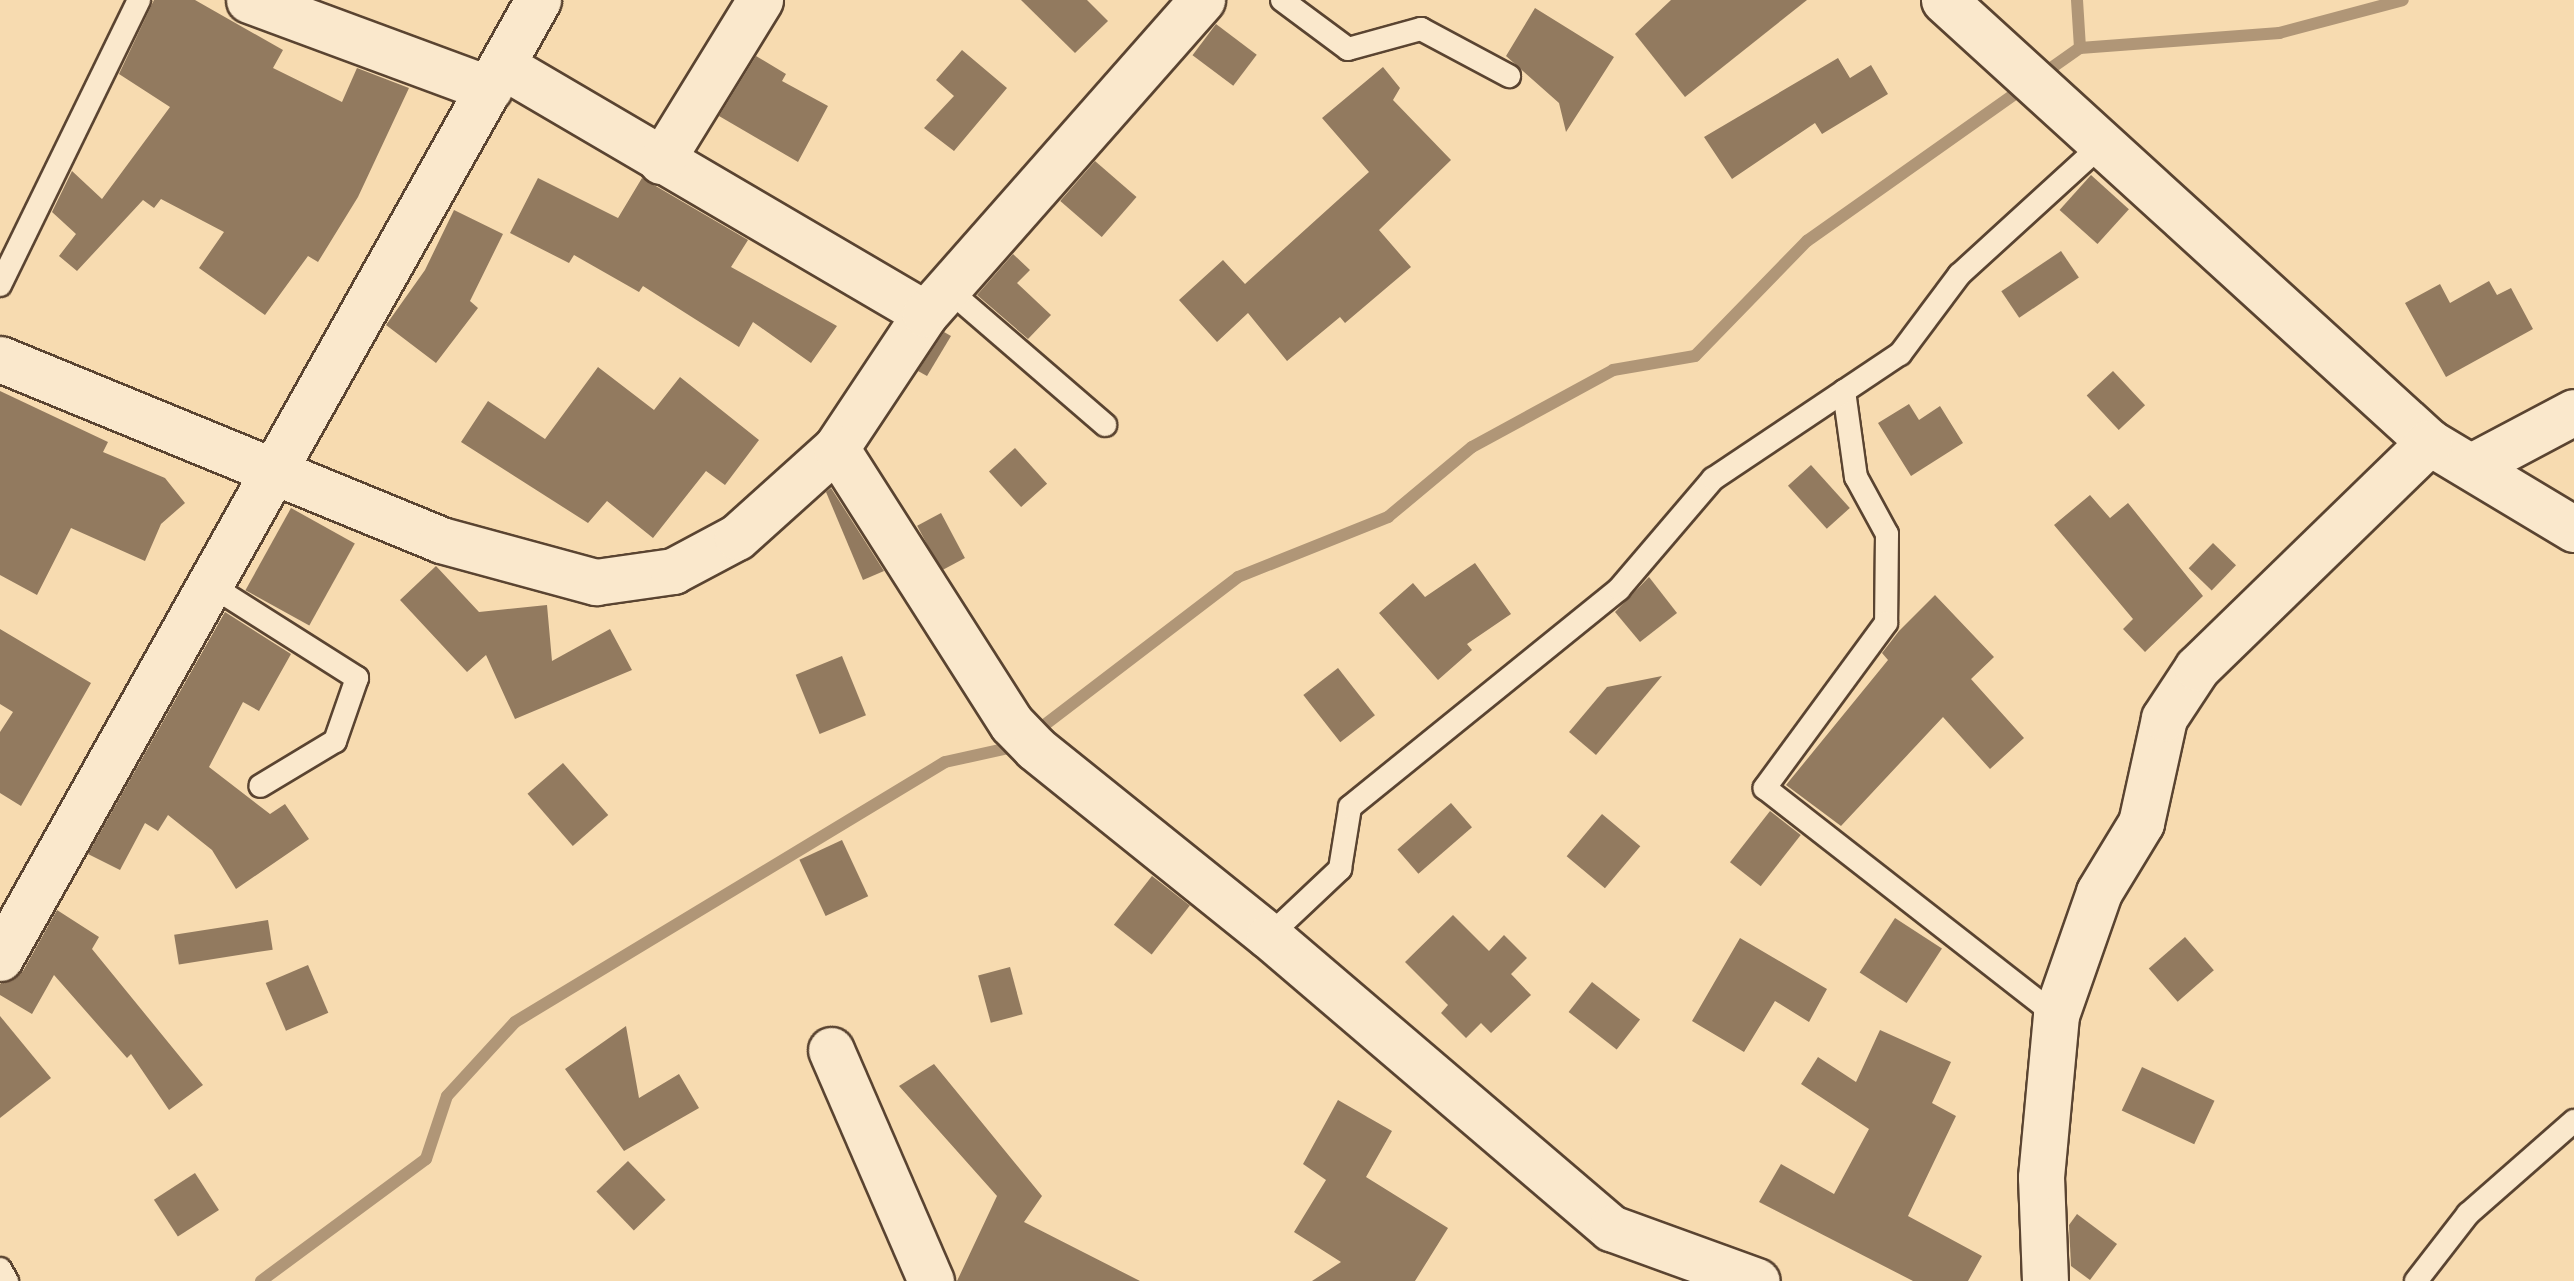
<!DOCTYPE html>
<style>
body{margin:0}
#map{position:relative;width:2574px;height:1281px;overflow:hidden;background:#f7dbb0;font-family:"Sorts Mill Goudy",serif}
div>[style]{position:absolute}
.stream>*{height:12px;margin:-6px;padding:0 6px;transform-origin:6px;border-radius:6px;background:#b09677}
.building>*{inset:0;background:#927a5f;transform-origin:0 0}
.roads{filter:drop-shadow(2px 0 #5a4431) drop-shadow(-2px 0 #5a4431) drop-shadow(0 2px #5a4431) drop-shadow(0 -2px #5a4431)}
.service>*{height:22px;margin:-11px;padding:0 11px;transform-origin:11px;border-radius:11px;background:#fae8cc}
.minor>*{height:45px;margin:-22.5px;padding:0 22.5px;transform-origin:22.5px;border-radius:22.5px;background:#fae8cc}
span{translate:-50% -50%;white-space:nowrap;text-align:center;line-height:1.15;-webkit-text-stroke:10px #fae8cc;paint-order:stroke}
</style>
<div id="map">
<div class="stream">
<i style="left:2077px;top:0;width:48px;rotate:86.4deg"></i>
<i style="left:261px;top:1281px;width:205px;rotate:-36.5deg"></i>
<i style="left:426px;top:1159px;width:66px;rotate:-71.6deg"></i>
<i style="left:447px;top:1096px;width:100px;rotate:-47.4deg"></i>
<i style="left:515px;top:1022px;width:502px;rotate:-31.16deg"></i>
<i style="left:945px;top:762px;width:74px;rotate:-12.5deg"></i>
<i style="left:1017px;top:746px;width:278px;rotate:-37.4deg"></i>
<i style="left:1238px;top:577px;width:162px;rotate:-21.8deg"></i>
<i style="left:1388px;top:517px;width:109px;rotate:-39.8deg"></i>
<i style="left:1472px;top:447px;width:161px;rotate:-28.6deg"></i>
<i style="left:1613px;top:370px;width:83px;rotate:-9.7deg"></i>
<i style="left:1695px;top:356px;width:161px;rotate:-45.8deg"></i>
<i style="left:1807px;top:241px;width:334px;rotate:-35.3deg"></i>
<i style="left:2080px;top:48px;width:200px;rotate:-4.3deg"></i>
<i style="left:2279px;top:33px;width:128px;rotate:-14.9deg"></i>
</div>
<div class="building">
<i style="clip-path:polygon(154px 0,195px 0,283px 50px,273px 68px,342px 102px,357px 68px,409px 88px,358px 197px,318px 262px,308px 256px,265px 315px,199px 268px,224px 232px,161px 199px,154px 208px,143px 200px,77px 271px,59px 256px,76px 234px,52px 212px,72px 171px,102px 199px,170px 107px,119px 74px)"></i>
<i style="clip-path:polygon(1021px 0,1087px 0,1108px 21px,1075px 53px)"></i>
<i style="clip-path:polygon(1671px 0,1807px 0,1685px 97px,1635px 34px)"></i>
<i style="clip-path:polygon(1535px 8px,1614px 57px,1566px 132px,1559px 103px,1506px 56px)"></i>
<i style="left:1216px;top:24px;width:51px;height:39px;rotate:37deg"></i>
<i style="clip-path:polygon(962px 50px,1007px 88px,954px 151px,924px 128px,954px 96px,936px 80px)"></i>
<i style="clip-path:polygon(756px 56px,786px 74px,782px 81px,828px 106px,798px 162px,719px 116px)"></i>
<i style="clip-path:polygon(1838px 58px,1850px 78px,1871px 65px,1888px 94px,1822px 134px,1815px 123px,1732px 179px,1704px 137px)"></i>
<i style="clip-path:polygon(1383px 67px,1400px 88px,1393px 100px,1451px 160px,1379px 230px,1411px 267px,1345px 323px,1340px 317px,1287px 361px,1248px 313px,1217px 342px,1179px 300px,1223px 260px,1245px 284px,1369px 172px,1322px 118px)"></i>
<i style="left:1095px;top:161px;width:55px;height:53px;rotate:41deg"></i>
<i style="left:2091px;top:175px;width:51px;height:47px;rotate:42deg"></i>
<i style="clip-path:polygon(538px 178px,618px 218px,642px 178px,748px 240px,731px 267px,837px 326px,811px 363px,753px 322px,739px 347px,643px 286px,639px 292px,574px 255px,569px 263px,510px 233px)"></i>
<i style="clip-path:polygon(454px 210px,503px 234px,470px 301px,478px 308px,436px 363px,386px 325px,425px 270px)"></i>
<i style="left:2061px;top:251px;width:32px;height:72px;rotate:56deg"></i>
<i style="clip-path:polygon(1013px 254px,1030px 270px,1017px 283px,1051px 315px,1028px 339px,977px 295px)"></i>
<i style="clip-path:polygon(2489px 281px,2497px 295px,2511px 288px,2533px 329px,2446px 377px,2405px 303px,2440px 284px,2450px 303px)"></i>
<i style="clip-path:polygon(944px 332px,951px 336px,927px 376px,918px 371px)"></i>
<i style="clip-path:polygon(598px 367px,654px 410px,680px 377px,759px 440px,725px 485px,706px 471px,653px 538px,607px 501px,588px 523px,461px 442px,488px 401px,545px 439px)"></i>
<i style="left:2113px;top:371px;width:47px;height:36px;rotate:47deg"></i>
<i style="clip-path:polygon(0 391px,108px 442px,103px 452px,165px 478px,185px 503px,161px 524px,145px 561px,71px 528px,37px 595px,0 575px)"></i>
<i style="clip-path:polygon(1909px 404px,1919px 420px,1940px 406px,1963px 443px,1911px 476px,1878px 423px)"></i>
<i style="left:1015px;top:448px;width:48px;height:35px;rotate:48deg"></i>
<i style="left:1811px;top:465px;width:58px;height:31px;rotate:48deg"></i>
<i style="clip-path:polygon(831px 488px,884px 571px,863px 580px,826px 492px)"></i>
<i style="clip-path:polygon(2090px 495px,2110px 518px,2128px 503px,2203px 596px,2145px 652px,2123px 629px,2133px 619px,2054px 525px)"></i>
<i style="left:291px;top:508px;width:73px;height:94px;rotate:29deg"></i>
<i style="left:941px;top:513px;width:51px;height:27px;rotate:62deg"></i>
<i style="left:2213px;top:543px;width:32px;height:35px;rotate:44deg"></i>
<i style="clip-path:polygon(1475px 563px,1511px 614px,1467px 644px,1472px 650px,1438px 680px,1379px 613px,1413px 583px,1425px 597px)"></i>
<i style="clip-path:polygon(436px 566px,479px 612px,547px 605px,552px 661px,610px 629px,632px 670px,515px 719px,486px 655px,467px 672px,400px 600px)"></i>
<i style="clip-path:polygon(1649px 577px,1677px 613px,1640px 642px,1615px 612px)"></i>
<i style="clip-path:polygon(1935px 595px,1994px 657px,1971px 679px,2024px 738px,1990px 769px,1943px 717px,1841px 826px,1786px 785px,1888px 660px,1882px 653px,1899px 631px)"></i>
<i style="clip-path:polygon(225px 612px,291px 654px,259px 711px,243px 702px,209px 767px,270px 814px,285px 804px,309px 839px,236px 889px,212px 850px,168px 815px,158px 831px,145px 823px,120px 870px,88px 854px)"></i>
<i style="clip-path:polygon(0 629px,91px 683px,21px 806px,0 793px,0 732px,13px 712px,0 704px)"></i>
<i style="left:842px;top:656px;width:64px;height:50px;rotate:68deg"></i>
<i style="left:1338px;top:668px;width:60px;height:44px;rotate:52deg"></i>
<i style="clip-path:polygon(1662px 676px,1596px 755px,1569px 732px,1607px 687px)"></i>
<i style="left:563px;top:763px;width:69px;height:47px;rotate:49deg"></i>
<i style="left:1451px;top:803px;width:32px;height:71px;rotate:49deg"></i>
<i style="left:1770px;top:811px;width:39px;height:65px;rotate:38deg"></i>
<i style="left:1602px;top:814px;width:50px;height:55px;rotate:40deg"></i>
<i style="left:842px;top:840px;width:62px;height:47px;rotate:65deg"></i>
<i style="left:1152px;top:876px;width:48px;height:62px;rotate:38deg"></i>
<i style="clip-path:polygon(57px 910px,99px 937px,92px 949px,203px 1085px,169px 1110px,131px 1054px,127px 1058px,54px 975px,32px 1014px,0 995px,0 984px,23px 971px)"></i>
<i style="clip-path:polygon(1453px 915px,1489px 951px,1504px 935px,1527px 958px,1511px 974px,1531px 995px,1491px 1033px,1481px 1023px,1466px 1038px,1441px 1013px,1448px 1005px,1405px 962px)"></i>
<i style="left:1895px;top:918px;width:56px;height:65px;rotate:33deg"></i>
<i style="left:268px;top:920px;width:30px;height:95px;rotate:81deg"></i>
<i style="left:2185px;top:937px;width:44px;height:48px;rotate:49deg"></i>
<i style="clip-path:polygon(1740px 938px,1827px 989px,1809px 1022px,1775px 1001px,1744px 1052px,1692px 1021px)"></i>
<i style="left:308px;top:965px;width:52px;height:46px;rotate:67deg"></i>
<i style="left:1010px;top:967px;width:49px;height:33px;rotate:75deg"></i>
<i style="left:1592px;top:982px;width:61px;height:38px;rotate:38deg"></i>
<i style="clip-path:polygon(0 1016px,51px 1078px,0 1118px)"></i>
<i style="clip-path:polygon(626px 1026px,639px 1098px,679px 1074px,699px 1108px,624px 1151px,565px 1069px)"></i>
<i style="clip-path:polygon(1880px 1030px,1951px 1062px,1932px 1103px,1956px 1116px,1908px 1216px,1982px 1256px,1968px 1281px,1913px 1281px,1759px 1202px,1781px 1164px,1834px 1194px,1869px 1129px,1801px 1084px,1818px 1057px,1856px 1082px)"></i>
<i style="clip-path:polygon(934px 1064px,1042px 1196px,1024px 1222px,1140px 1281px,957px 1281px,997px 1196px,899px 1086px)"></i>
<i style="left:2142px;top:1067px;width:80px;height:48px;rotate:25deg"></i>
<i style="clip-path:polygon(1338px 1100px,1392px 1131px,1366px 1177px,1448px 1228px,1415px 1281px,1312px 1281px,1341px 1262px,1294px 1232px,1326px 1180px,1303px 1164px)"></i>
<i style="left:628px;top:1161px;width:54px;height:44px;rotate:46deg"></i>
<i style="left:195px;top:1173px;width:44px;height:49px;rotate:57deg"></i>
<i style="clip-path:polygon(2077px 1214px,2117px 1244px,2090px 1280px,2071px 1266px,2069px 1225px)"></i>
</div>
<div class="roads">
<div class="service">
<i style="left:1282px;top:0;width:82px;rotate:36.6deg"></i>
<i style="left:1348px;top:49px;width:76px;rotate:-15.3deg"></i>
<i style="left:1421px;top:29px;width:100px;rotate:28.1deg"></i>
<i style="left:0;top:285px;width:317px;rotate:-64deg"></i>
<i style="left:950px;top:291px;width:205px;rotate:40.8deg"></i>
<i style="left:1844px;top:391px;width:87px;rotate:82.1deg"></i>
<i style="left:1856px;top:477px;width:65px;rotate:61.5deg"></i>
<i style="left:1887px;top:534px;width:89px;rotate:90.6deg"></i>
<i style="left:1886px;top:623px;width:205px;rotate:126.3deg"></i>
<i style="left:1765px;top:788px;width:369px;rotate:38deg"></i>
<i style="left:212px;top:586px;width:172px;rotate:32.4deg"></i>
<i style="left:357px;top:678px;width:67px;rotate:109.2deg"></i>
<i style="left:335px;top:741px;width:87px;rotate:149deg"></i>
<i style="left:1269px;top:936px;width:98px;rotate:-43.3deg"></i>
<i style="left:1340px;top:869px;width:63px;rotate:-80.8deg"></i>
<i style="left:1350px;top:807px;width:346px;rotate:-39deg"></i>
<i style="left:1619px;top:589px;width:145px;rotate:-49.5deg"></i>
<i style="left:1713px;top:479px;width:225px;rotate:-33.8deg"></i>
<i style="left:1900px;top:354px;width:99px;rotate:-53.2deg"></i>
<i style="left:1959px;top:275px;width:199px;rotate:-42.4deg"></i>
<i style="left:0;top:1269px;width:14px;rotate:60deg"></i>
<i style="left:2416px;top:1281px;width:85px;rotate:-52.2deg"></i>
<i style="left:2468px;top:1214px;width:141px;rotate:-41.3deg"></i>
</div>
<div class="minor">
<i style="left:249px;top:0;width:256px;rotate:20.3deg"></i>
<i style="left:1944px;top:0;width:656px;rotate:42.34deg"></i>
<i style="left:2429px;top:442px;width:169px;rotate:31deg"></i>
<i style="left:503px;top:66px;width:489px;rotate:30.4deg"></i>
<i style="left:661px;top:161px;width:189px;rotate:-58.4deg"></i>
<i style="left:0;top:359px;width:477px;rotate:22.3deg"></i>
<i style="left:441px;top:540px;width:161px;rotate:15.2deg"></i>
<i style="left:596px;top:582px;width:78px;rotate:-8.1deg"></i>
<i style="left:673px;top:571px;width:72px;rotate:-28deg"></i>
<i style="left:737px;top:537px;width:133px;rotate:-42deg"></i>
<i style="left:836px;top:448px;width:161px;rotate:-56.4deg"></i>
<i style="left:925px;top:314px;width:419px;rotate:-48.6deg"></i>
<i style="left:836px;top:448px;width:327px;rotate:57.5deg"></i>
<i style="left:1012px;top:724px;width:33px;rotate:46deg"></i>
<i style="left:1035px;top:748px;width:300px;rotate:38.8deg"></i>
<i style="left:1269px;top:936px;width:450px;rotate:40.5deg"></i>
<i style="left:1611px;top:1228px;width:155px;rotate:20deg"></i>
<i style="left:2472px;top:466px;width:115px;rotate:-27.9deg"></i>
<i style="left:0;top:958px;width:1099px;rotate:-60.68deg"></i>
<i style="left:831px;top:1050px;width:252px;rotate:66.6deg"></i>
<i style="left:2045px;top:1281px;width:104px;rotate:-92.2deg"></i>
<i style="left:2041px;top:1177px;width:163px;rotate:-84.7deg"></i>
<i style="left:2056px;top:1015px;width:130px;rotate:-70.7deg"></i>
<i style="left:2099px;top:892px;width:81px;rotate:-58.7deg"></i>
<i style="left:2141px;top:823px;width:107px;rotate:-77.6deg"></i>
<i style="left:2164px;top:718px;width:60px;rotate:-56.6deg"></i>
<i style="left:2197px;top:668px;width:324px;rotate:-44.2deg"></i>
</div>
</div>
</div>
